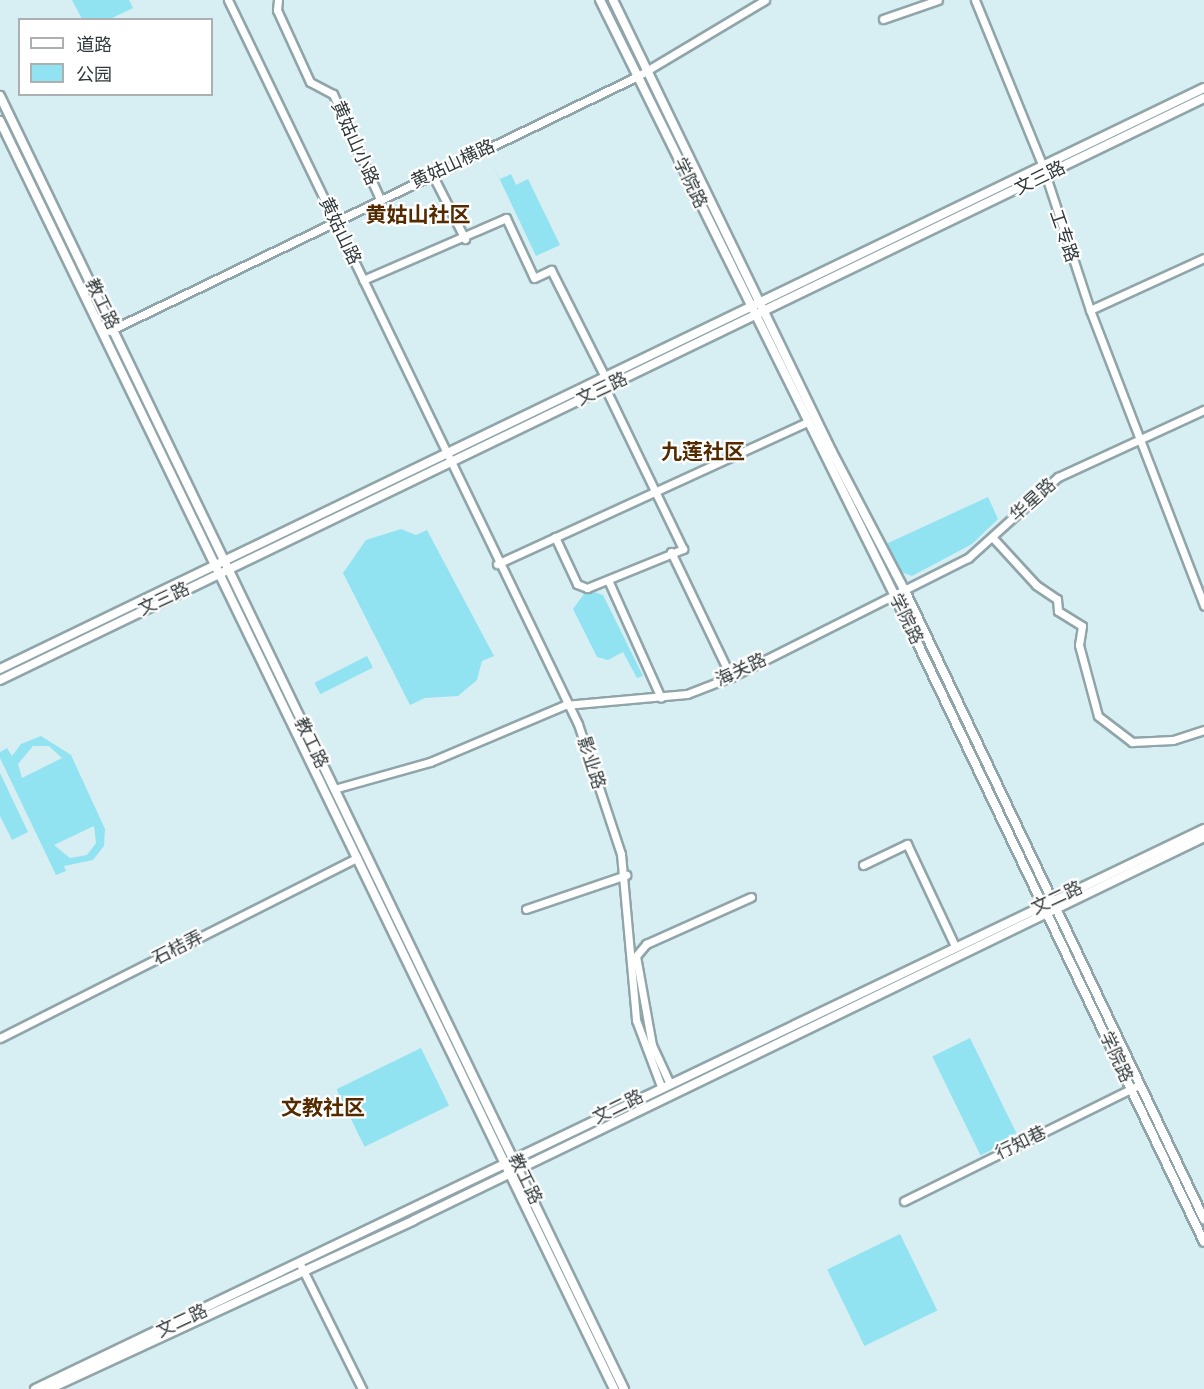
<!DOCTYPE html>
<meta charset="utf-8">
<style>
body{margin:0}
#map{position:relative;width:1204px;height:1389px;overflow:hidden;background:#d7eef2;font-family:"PT Sans","Noto Sans SC",sans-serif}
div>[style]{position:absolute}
.green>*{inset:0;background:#92e3f2;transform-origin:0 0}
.roads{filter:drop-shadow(2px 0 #90a5a9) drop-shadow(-2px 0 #90a5a9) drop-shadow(0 2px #90a5a9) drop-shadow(0 -2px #90a5a9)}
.minor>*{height:7px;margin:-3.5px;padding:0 3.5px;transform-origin:3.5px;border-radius:3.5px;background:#fff}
.major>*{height:8px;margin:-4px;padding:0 4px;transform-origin:4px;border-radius:4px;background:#fff}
span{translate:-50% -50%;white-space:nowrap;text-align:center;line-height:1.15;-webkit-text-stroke:4.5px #fff;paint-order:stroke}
.street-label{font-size:18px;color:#30393b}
.quarter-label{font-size:21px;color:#542b00;font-weight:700}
.legend{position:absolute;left:18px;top:18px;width:195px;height:78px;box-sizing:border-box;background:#fff;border:2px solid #acb0b1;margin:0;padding:8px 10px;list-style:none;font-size:18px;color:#30393b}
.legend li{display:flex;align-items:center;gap:12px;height:30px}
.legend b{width:30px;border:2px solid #acb0b1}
</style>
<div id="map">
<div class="green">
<i style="clip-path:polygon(72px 0,129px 0,133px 8px,110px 19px,82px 19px)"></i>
<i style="clip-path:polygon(492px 163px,500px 179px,511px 174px,516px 185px,528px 179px,560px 245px,536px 256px)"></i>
<i style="clip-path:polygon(988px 497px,998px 519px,972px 544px,912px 576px,899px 571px,886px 544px)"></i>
<i style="clip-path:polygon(401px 529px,416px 535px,427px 530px,494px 656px,482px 661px,477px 680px,458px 696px,425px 698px,410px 705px,343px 573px,366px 540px)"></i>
<i style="clip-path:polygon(594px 592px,603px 595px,643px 676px,637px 678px,623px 652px,608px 660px,597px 657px,573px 609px,584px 594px)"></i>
<i style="left:367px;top:656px;width:13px;height:59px;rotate:63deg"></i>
<i style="clip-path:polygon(evenodd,41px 736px,71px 755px,105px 829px,104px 846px,93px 860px,64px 866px,66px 871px,56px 875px,0 758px,0 752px,7px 748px,12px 756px,21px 744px,41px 736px,33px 746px,49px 746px,62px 758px,22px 778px,18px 764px,33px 746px,41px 736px,94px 826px,96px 843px,87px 855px,70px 858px,54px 845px,94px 826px)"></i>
<i style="clip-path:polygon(0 773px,28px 832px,12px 840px,0 816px)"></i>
<i style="left:970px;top:1038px;width:110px;height:42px;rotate:64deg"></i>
<i style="left:421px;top:1048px;width:64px;height:94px;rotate:64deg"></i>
<i style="left:900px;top:1234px;width:85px;height:81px;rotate:64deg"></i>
</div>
<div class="roads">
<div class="minor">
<i style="left:228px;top:0;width:804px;rotate:64.2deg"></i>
<i style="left:578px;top:724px;width:137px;rotate:71.7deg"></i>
<i style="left:621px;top:854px;width:167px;rotate:84.8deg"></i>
<i style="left:636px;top:1020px;width:71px;rotate:69.3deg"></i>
<i style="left:278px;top:0;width:10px;rotate:96deg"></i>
<i style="left:277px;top:10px;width:79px;rotate:65.4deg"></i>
<i style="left:310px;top:82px;width:26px;rotate:28deg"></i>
<i style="left:333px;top:94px;width:115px;rotate:65.9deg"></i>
<i style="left:975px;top:0;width:177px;rotate:67.8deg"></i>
<i style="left:1042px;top:164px;width:154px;rotate:71.8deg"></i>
<i style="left:1090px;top:310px;width:317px;rotate:68.9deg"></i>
<i style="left:883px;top:19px;width:58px;rotate:-19.1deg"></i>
<i style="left:432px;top:174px;width:73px;rotate:63.1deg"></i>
<i style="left:363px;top:280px;width:156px;rotate:-23.4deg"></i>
<i style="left:506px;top:218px;width:66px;rotate:65deg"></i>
<i style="left:534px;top:278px;width:19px;rotate:-25deg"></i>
<i style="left:551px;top:270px;width:124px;rotate:63.2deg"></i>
<i style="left:1090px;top:310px;width:125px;rotate:-24.5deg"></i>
<i style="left:109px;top:331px;width:587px;rotate:-25.74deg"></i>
<i style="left:638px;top:76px;width:148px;rotate:-30.9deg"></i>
<i style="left:555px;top:537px;width:52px;rotate:64.9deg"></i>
<i style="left:577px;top:584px;width:11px;rotate:22deg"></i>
<i style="left:587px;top:588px;width:104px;rotate:-22.1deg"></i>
<i style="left:683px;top:549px;width:179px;rotate:-115.8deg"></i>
<i style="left:993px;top:538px;width:64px;rotate:47.5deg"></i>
<i style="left:1036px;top:585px;width:25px;rotate:34deg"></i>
<i style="left:1057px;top:599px;width:12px;rotate:85deg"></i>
<i style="left:1058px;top:611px;width:28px;rotate:32deg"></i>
<i style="left:1082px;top:626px;width:19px;rotate:99deg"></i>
<i style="left:1079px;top:645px;width:73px;rotate:75deg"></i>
<i style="left:1098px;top:716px;width:43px;rotate:37.4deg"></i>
<i style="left:1132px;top:742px;width:41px;rotate:-2.8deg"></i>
<i style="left:1173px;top:740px;width:33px;rotate:-18deg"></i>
<i style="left:671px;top:552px;width:139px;rotate:64.4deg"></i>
<i style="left:497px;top:564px;width:341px;rotate:-24.6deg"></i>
<i style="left:608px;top:580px;width:129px;rotate:65.8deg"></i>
<i style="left:334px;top:789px;width:100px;rotate:-15.7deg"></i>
<i style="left:430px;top:762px;width:147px;rotate:-22.9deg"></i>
<i style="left:565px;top:705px;width:122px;rotate:-5.2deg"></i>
<i style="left:687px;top:694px;width:47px;rotate:-21.1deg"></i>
<i style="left:731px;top:677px;width:265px;rotate:-26.7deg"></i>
<i style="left:968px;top:558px;width:121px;rotate:-42deg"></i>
<i style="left:1058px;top:477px;width:161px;rotate:-24.7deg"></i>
<i style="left:863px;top:865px;width:49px;rotate:-25.5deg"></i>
<i style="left:907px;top:844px;width:113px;rotate:64.8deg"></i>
<i style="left:526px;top:909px;width:106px;rotate:-18.8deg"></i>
<i style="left:0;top:1038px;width:400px;rotate:-26.8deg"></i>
<i style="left:669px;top:1082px;width:41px;rotate:-114.7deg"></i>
<i style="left:652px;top:1045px;width:90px;rotate:-100.2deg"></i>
<i style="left:636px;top:956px;width:16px;rotate:-50deg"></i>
<i style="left:646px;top:944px;width:115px;rotate:-24.1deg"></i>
<i style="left:904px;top:1201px;width:262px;rotate:-26.3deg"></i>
<i style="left:300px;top:1264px;width:140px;rotate:63.6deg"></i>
</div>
<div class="major">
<i style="left:600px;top:0;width:663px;rotate:63.67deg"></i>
<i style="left:894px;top:594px;width:718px;rotate:64.43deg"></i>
<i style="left:613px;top:0;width:502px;rotate:64.15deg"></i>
<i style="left:832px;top:452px;width:155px;rotate:62.3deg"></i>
<i style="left:904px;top:589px;width:698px;rotate:64.54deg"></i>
<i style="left:0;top:96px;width:1436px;rotate:64.24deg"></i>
<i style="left:0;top:121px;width:1409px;rotate:64.16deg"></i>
<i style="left:0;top:669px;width:1337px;rotate:-25.76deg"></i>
<i style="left:0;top:680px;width:1337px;rotate:-25.8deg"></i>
<i style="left:35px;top:1389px;width:1296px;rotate:-25.6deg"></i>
<i style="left:49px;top:1389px;width:402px;rotate:-24.8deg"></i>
<i style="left:414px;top:1220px;width:878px;rotate:-25.86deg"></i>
</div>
</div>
<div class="street-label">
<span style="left:355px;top:143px;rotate:66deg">黄姑山小路</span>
<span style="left:453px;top:164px;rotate:-25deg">黄姑山横路</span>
<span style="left:1040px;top:178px;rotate:-26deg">文三路</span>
<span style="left:690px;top:183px;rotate:64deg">学院路</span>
<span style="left:340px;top:231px;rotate:64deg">黄姑山路</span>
<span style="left:1064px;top:236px;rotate:71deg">工专路</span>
<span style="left:102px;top:304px;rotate:64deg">教工路</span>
<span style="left:602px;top:389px;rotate:-25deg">文三路</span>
<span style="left:1033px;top:500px;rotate:-42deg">华星路</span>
<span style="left:164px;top:599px;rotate:-25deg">文三路</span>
<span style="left:906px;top:619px;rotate:64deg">学院路</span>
<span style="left:741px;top:670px;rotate:-25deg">海关路</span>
<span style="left:311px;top:743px;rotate:64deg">教工路</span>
<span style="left:591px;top:763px;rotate:72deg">影业路</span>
<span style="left:1057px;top:898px;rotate:-25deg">文二路</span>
<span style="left:178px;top:948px;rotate:-27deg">石桔弄</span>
<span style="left:1116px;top:1057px;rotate:65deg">学院路</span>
<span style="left:618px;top:1107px;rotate:-26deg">文二路</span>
<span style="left:1021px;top:1143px;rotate:-26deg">行知巷</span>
<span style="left:525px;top:1179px;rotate:64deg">教工路</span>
<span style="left:182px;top:1321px;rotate:-25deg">文二路</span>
</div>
<div class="quarter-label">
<span style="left:418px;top:215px">黄姑山社区</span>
<span style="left:703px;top:452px">九莲社区</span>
<span style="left:323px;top:1108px">文教社区</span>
</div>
<ul class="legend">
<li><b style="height:8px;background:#fff"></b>道路</li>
<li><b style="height:16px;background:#92e3f2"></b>公园</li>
</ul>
</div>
